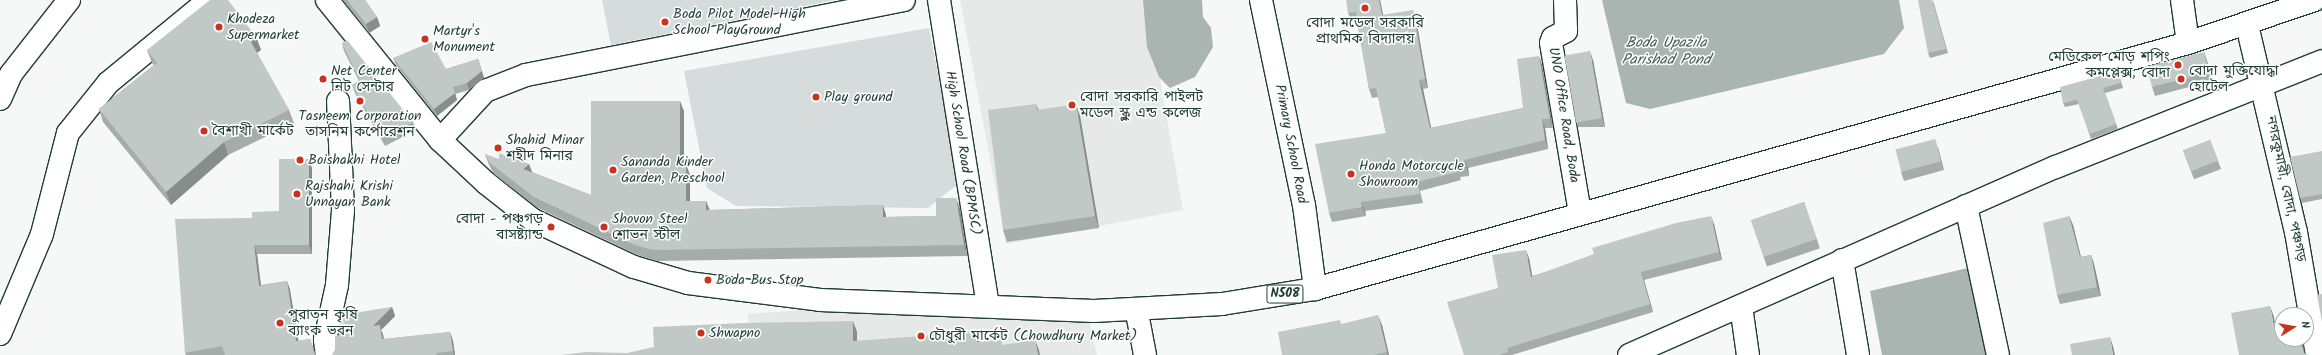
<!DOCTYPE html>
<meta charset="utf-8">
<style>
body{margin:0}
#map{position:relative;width:2322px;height:355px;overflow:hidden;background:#f6f7f7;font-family:Kalam,"Noto Sans Bengali",sans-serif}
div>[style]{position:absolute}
.built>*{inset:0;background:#e6e9e8}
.green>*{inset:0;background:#d6dcdb}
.water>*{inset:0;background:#aab5b1}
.roads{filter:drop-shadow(1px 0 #1f3d34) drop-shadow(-1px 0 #1f3d34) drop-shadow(0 1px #1f3d34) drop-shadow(0 -1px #1f3d34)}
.minor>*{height:22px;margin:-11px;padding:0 11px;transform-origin:11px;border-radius:11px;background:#fff}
.highway>*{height:22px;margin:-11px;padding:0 11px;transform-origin:11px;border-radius:11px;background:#fff}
.wall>*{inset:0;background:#a5adaa;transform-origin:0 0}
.shaded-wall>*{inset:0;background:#868d8b}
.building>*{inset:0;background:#c0c9c6;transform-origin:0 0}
.dots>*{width:11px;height:11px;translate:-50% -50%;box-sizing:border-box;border:2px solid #fff;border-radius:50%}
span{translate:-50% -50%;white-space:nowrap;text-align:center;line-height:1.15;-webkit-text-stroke:3px #fff;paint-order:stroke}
.shield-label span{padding:1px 3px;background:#fff;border:1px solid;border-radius:3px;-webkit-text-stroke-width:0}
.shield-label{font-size:13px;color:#1f3d34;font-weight:700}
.poi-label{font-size:14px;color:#1f3d34}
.left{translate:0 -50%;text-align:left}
.right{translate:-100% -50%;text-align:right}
.street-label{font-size:14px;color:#1f3d34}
.water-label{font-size:15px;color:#49615a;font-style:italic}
.north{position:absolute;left:2274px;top:307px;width:40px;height:40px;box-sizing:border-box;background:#fff;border:1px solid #a5b1ae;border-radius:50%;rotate:79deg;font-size:11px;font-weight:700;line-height:16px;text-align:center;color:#1f3d34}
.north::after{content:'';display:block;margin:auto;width:14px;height:18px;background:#c8321e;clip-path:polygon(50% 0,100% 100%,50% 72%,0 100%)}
</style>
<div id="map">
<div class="built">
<i style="clip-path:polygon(960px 0,1146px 0,1183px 210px,1006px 244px)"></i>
<i style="clip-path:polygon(857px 306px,1088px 317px,1097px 355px,750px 355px,748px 314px)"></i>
</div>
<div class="green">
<i style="clip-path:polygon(602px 0,835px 0,611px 45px)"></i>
<i style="clip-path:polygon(929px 28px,959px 183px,928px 208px,736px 206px,707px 188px,684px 71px)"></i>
</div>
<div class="water">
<i style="clip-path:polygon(1143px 0,1202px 0,1203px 17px,1211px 28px,1213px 47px,1195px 77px,1170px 88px,1159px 77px,1147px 47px)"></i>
<i style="clip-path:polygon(1602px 0,1899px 0,1904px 28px,1884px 54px,1650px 109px,1626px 103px)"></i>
<i style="clip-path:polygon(1972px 267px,1990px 355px,1882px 355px,1870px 291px)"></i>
</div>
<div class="roads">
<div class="minor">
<i style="left:939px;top:0;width:309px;rotate:80.9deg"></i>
<i style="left:1261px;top:0;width:209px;rotate:78.2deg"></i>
<i style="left:1304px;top:205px;width:85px;rotate:82.5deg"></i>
<i style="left:1565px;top:0;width:31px;rotate:88deg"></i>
<i style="left:1566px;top:31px;width:15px;rotate:152deg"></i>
<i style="left:1553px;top:38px;width:5px;rotate:112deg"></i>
<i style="left:1551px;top:43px;width:172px;rotate:80.3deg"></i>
<i style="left:2182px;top:0;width:43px;rotate:82.1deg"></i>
<i style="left:2247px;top:25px;width:213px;rotate:76.7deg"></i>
<i style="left:2296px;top:232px;width:125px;rotate:80.3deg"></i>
<i style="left:0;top:99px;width:27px;rotate:-66deg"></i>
<i style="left:11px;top:74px;width:94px;rotate:-51.9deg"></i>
<i style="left:440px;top:140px;width:67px;rotate:-47.4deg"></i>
<i style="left:485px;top:91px;width:44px;rotate:-21.3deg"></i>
<i style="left:526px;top:75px;width:385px;rotate:-11.2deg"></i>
<i style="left:1966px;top:206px;width:152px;rotate:77.9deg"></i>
<i style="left:1842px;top:260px;width:96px;rotate:80.4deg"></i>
<i style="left:1741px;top:306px;width:49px;rotate:81.9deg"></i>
<i style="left:1137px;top:313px;width:43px;rotate:79.2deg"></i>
<i style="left:0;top:334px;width:108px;rotate:-67.2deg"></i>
<i style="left:42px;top:234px;width:104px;rotate:-75.6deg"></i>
<i style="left:68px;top:133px;width:64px;rotate:-51.3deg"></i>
<i style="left:108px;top:83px;width:131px;rotate:-39.4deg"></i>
<i style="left:327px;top:355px;width:15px;rotate:-98deg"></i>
<i style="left:325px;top:340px;width:56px;rotate:-77.7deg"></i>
<i style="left:337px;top:285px;width:75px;rotate:-85.4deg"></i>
<i style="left:343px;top:210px;width:109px;rotate:-92.6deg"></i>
<i style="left:1629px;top:355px;width:467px;rotate:-23.8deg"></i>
<i style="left:2056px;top:167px;width:286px;rotate:-21.7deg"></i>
</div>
<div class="highway">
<i style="left:327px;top:0;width:180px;rotate:51.1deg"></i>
<i style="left:440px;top:140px;width:63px;rotate:43.1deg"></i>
<i style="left:486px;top:183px;width:60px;rotate:38.2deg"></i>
<i style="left:533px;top:220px;width:111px;rotate:25deg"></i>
<i style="left:634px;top:267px;width:56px;rotate:16.5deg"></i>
<i style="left:688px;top:283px;width:133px;rotate:7.3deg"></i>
<i style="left:820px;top:300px;width:274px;rotate:2.3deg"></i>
<i style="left:1094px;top:311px;width:128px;rotate:-3.1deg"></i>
<i style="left:1222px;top:304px;width:94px;rotate:-9.2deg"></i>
<i style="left:1315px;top:289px;width:907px;rotate:-15.74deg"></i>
<i style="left:2188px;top:43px;width:133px;rotate:-18.8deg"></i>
</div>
</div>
<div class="wall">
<i style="clip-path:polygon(343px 0,365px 0,377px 17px,380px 26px,369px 33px)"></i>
<i style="clip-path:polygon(1380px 0,1383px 15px,1416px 19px,1428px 88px,1423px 89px,1431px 128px,1523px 108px,1539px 56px,1542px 65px,1553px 128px,1545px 128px,1548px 149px,1468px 168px,1469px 176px,1460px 177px,1461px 180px,1420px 191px,1423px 203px,1365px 211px,1366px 216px,1332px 222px,1329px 213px,1386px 133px,1378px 97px,1372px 98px,1369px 89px,1357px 21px,1352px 22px,1348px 13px)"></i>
<i style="clip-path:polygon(1933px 0,1948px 53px,1930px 58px,1928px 53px)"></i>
<i style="clip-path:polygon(256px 37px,261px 50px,257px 53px,289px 110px,294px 123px,228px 155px,171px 205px,103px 122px,99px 109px,154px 65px,152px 63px,147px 50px)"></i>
<i style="clip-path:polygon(342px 43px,413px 122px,416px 130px,385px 146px,355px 93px,352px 85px,359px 81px,344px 51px)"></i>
<i style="clip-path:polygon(2204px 52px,2207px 61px,2212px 81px,2155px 96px,2152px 87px)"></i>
<i style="clip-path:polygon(393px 58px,446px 69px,478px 59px,484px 78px,469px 90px,455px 94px,457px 100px,437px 116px,396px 65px)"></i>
<i style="clip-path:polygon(1593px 60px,1605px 127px,1578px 127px,1575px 119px)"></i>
<i style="clip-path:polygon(2118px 71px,2123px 88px,2105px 93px,2118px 129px,2091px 139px,2079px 104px,2065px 107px,2063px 103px)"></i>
<i style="clip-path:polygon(1036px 104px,1039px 110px,1080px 116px,1099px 228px,1007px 242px,1003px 230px)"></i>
<i style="clip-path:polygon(684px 111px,684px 164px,690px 175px,690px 201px,706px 201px,710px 210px,883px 205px,886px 217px,936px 216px,960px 208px,967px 256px,657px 261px,638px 255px,538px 208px,494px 174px,489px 165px,485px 154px,591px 195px)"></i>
<i style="left:2210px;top:140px;width:31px;height:29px;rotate:69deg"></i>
<i style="clip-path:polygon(1938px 148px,1944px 170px,1904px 181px,1901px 172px)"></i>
<i style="clip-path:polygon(2322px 151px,2322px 199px,2302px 203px,2300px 198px)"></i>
<i style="clip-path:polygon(312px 168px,312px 254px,257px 254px,261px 285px,287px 281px,290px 290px,298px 341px,310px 339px,316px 355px,186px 355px,185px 353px,252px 218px,279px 211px)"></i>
<i style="left:1804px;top:202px;width:49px;height:56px;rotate:71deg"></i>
<i style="clip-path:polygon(2069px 216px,2073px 225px,2081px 257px,2091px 255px,2094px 264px,2101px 296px,2060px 304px,2057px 295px)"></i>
<i style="clip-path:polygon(1714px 224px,1722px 260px,1644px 280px,1653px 312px,1512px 355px,1464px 355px,1498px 288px,1529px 258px,1532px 276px)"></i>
<i style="clip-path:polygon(392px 307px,395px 316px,381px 330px,384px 339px,450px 332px,453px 341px,455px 355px,332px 355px,335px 350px,339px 335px,357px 313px)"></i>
<i style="clip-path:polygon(1341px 324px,1382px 325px,1389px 355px,1282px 355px)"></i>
</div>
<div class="shaded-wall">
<i style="clip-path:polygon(1379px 0,1380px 0,1385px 24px,1382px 15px)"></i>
<i style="clip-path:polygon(1413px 10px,1416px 19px,1428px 88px,1425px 79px)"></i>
<i style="clip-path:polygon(377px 17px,380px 26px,369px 33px,366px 24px)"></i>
<i style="clip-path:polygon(256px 37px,261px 50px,255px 54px,251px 42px)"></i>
<i style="clip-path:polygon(1590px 51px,1593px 60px,1605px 127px,1602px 118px)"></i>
<i style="clip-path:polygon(2204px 52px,2207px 61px,2212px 81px,2209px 72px)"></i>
<i style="clip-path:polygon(1539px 56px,1542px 65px,1553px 128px,1550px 119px)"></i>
<i style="clip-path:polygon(478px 59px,484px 78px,469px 90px,467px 83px)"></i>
<i style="clip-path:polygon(1419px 80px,1423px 89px,1433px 137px,1430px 128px)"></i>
<i style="clip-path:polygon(455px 93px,457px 100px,437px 116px,434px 109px)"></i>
<i style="clip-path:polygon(680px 101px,684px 111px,684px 175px,680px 164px)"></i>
<i style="clip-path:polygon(1076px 104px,1080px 116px,1099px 228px,1095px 216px)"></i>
<i style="clip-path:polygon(1542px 119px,1545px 128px,1548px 149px,1545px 140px)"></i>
<i style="clip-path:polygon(1935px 139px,1938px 148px,1944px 170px,1941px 161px)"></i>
<i style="clip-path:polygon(224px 142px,228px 155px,171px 205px,166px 192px)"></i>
<i style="clip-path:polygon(309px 159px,312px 168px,312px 254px,309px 245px)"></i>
<i style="clip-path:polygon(1464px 160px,1468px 168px,1469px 176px,1466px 167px)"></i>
<i style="clip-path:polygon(529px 164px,533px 174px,523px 169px)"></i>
<i style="clip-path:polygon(686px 164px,690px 175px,690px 212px,686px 201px)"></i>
<i style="clip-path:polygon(956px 198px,960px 208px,967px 256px,964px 245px)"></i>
<i style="clip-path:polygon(706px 201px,710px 212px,706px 210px)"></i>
<i style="clip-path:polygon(1361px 202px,1365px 211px,1366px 216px,1362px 207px)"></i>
<i style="clip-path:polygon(883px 205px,886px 215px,887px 228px,883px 217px)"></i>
<i style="clip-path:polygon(1711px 216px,1714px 224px,1722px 260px,1719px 252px)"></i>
<i style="clip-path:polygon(2069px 216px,2073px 225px,2083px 266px,2080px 257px)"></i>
<i style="clip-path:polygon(254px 245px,257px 254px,262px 295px,259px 286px)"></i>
<i style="clip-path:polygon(1526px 250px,1529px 258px,1534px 285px,1531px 277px)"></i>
<i style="clip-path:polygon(2091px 255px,2094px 264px,2101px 296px,2097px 287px)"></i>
<i style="clip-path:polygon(1641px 272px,1644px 280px,1653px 312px,1650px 304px)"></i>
<i style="clip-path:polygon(287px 281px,290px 290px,300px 350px,296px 341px)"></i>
<i style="clip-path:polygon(2270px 306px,2274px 317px,2278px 342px,2275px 332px)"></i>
<i style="clip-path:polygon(392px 307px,395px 316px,381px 330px,383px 334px,385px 348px,382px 339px,373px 326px)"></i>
<i style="clip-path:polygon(1378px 315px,1382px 325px,1389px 355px,1388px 355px,1387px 352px)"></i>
<i style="clip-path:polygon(853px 321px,857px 332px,857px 351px,853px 341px)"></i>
<i style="clip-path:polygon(450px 332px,453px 341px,455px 355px,454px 355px,453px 351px)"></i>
<i style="clip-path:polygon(976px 332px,980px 342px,977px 342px)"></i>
<i style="clip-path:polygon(2110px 337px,2113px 346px,2115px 355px,2113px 355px)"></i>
<i style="clip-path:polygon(2300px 339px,2302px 339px,2305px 355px,2304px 355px)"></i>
<i style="clip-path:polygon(1035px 340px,1039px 350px,1040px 355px,1038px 355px)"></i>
</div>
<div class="building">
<i style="clip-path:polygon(210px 0,228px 0,256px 37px,251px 42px,289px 110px,224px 142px,166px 192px,99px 109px,157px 63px,147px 50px)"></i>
<i style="clip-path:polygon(347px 0,365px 0,377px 17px,366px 24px)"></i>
<i style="clip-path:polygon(1346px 0,1379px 0,1382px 15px,1413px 10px,1425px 79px,1419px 80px,1430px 128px,1523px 108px,1517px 59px,1539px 56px,1550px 119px,1542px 119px,1545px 140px,1464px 160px,1466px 167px,1457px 169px,1458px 172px,1417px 182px,1420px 194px,1361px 202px,1362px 207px,1329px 213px,1315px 144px,1386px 133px,1376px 88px,1369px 89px,1356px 12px,1348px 13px)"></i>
<i style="clip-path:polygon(1918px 0,1932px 0,1946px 49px,1928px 53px)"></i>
<i style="clip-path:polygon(347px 40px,413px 122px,382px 138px,352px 85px,360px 81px,342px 43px)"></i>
<i style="clip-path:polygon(431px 42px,446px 69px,478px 59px,482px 71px,467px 83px,453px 87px,455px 93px,434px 109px,393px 58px)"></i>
<i style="left:1590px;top:51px;width:68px;height:26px;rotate:80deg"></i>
<i style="left:2204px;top:52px;width:21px;height:59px;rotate:76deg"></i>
<i style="clip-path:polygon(2118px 71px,2121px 83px,2103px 88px,2116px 124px,2090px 134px,2077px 100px,2063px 103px,2060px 87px)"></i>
<i style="clip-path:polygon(591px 101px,680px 101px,680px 164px,686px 164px,686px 201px,706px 201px,706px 210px,883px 205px,883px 217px,936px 216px,936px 198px,956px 198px,964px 245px,653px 250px,635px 245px,534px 197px,490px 163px,485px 154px,499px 160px,499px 153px,529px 164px,523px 169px,591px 195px)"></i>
<i style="clip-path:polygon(1036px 104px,1037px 110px,1076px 104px,1095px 216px,1003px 230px,988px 110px)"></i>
<i style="left:1935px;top:139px;width:23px;height:41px;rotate:75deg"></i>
<i style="left:2210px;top:140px;width:22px;height:29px;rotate:68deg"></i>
<i style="clip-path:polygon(2322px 151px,2322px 194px,2300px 198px,2290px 157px)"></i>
<i style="clip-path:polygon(279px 159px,309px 159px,309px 245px,254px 245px,259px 286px,287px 281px,296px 341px,310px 339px,314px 354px,316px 355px,225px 355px,222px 346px,185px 353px,175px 219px,252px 218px,252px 212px,279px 211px)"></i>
<i style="left:1804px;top:202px;width:39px;height:56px;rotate:71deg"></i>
<i style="clip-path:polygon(1711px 216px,1719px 252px,1641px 272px,1650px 304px,1507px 348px,1508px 352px,1499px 355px,1464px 355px,1447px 302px,1498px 288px,1492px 255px,1526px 250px,1531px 277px,1594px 254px,1592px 248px,1676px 223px)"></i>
<i style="clip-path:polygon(2069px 216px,2080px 257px,2091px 255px,2097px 287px,2057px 295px,2043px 223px)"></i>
<i style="clip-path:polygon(2322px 294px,2322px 322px,2317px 295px)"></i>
<i style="clip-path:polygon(354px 306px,355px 313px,392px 307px,373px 326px,380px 325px,382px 339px,450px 332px,453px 351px,436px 353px,437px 355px,332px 355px,335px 350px,335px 336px,339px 335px,339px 309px)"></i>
<i style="clip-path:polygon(2270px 306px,2275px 332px,2282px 330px,2282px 339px,2300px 339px,2304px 353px,2309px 355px,2239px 355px,2231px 313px)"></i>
<i style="clip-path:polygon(1378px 315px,1387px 352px,1374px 355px,1282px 355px,1278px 332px,1340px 320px,1341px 324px)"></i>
<i style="clip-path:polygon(853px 321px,853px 341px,976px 332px,977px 342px,1002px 340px,1002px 345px,1035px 340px,1038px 355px,561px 355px,586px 352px,627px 353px,654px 347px,653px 327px,744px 323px)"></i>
<i style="clip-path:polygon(2110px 337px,2113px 355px,2072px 355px,2070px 344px)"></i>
</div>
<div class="dots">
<i style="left:1365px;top:8px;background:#c8321e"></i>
<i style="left:665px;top:22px;background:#c8321e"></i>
<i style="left:219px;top:27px;background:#c8321e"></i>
<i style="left:425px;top:39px;background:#c8321e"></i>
<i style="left:2178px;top:65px;background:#c8321e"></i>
<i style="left:323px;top:79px;background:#c8321e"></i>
<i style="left:2181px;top:79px;background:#c8321e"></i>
<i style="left:816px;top:97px;background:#c8321e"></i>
<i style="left:360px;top:101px;background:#c8321e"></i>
<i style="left:1072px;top:105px;background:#c8321e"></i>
<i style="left:204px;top:131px;background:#c8321e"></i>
<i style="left:498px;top:148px;background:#c8321e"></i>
<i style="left:300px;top:160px;background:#c8321e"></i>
<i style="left:613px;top:170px;background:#c8321e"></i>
<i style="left:1351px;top:174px;background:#c8321e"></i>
<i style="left:297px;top:194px;background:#c8321e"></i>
<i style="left:551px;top:227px;background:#c8321e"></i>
<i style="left:604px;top:227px;background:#c8321e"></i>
<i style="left:708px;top:280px;background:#c8321e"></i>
<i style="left:280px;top:323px;background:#c8321e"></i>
<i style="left:701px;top:333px;background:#c8321e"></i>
<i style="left:921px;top:336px;background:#c8321e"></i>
</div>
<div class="shield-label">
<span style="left:1285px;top:294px">N508</span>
</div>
<div class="poi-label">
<span class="left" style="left:673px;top:22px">Boda Pilot Model High<br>School PlayGround</span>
<span class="left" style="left:227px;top:27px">Khodeza<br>Supermarket</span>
<span style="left:1365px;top:31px">বোদা মডেল সরকারি<br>প্রাথমিক বিদ্যালয়</span>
<span class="left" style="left:433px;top:39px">Martyr's<br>Monument</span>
<span class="right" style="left:2170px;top:65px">মেডিকেল মোড় শপিং<br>কমপ্লেক্স, বোদা</span>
<span class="left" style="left:331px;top:79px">Net Center<br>নিট সেন্টার</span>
<span class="left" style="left:2189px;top:79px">বোদা মুক্তিযোদ্ধা<br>হোটেল</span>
<span class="left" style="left:824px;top:97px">Play ground</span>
<span class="left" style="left:1080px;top:105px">বোদা সরকারি পাইলট<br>মডেল স্কুল এন্ড কলেজ</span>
<span style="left:360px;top:124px">Tasneem Corporation<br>তাসনিম কর্পোরেশন</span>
<span class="left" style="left:212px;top:131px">বৈশাখী মার্কেট</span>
<span class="left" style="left:506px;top:148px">Shahid Minar<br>শহীদ মিনার</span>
<span class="left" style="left:308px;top:160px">Boishakhi Hotel</span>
<span class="left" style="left:621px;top:170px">Sananda Kinder<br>Garden, Preschool</span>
<span class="left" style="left:1359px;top:174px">Honda Motorcycle<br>Showroom</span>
<span class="left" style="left:305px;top:194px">Rajshahi Krishi<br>Unnayan Bank</span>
<span class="right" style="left:543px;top:227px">বোদা - পঞ্চগড়<br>বাসষ্ট্যান্ড</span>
<span class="left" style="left:612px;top:227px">Shovon Steel<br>শোভন স্টীল</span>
<span class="left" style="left:716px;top:280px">Boda Bus Stop</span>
<span class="left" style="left:288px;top:323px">পুরাতন কৃষি<br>ব্যাংক ভবন</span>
<span class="left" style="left:709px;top:333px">Shwapno</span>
<span class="left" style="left:929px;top:336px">চৌধুরী মার্কেট (Chowdhury Market)</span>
</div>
<div class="street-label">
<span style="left:1564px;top:115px;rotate:81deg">UNO Office Road, Boda</span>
<span style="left:1291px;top:144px;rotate:79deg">Primary School Road</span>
<span style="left:963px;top:153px;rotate:81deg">High School Road (BPMSC)</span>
<span style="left:2286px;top:189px;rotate:78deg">নগরকুমারী, বোদা, পঞ্চগড়</span>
</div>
<div class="water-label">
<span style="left:1666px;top:52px">Boda Upazila<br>Parishad Pond</span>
</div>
<div class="north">N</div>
</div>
